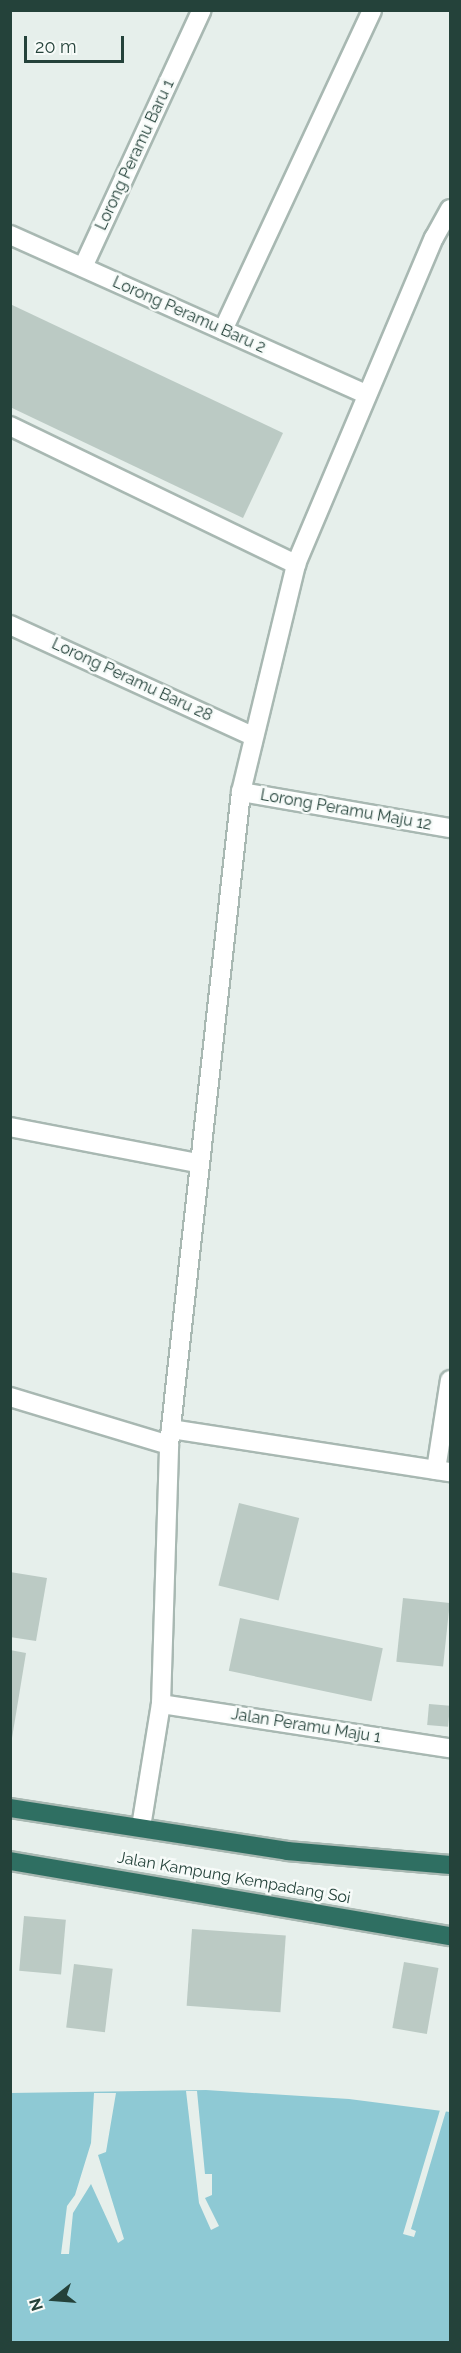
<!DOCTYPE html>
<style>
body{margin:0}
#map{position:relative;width:461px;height:2353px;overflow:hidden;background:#e6efeb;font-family:Raleway,sans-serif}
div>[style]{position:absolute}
.water>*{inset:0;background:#8ec9d4}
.pier>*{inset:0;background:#e6efeb}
.building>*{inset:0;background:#bbcac4;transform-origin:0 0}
.roads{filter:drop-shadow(2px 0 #a8b8b2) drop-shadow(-2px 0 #a8b8b2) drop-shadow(0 2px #a8b8b2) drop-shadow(0 -2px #a8b8b2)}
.minor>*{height:18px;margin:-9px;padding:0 9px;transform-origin:9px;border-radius:9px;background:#fff}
.highway>*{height:18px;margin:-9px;padding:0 9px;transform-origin:9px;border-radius:9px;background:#2f6f62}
span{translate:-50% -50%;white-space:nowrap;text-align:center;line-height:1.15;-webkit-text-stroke:5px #f7fbf9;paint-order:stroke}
.street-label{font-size:16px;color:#24423a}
.frame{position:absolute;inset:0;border:12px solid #24423a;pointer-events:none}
.north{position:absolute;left:24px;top:2269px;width:60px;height:60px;-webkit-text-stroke:4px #f7fbf9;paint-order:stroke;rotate:253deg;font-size:16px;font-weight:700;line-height:24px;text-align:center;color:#24423a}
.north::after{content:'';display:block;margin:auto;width:21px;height:27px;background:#24423a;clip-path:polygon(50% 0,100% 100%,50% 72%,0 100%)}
.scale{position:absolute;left:24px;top:36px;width:100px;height:27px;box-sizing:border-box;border:3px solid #24423a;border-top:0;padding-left:8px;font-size:18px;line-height:21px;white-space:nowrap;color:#24423a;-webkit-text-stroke:4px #f7fbf9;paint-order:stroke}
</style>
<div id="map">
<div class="water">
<i style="clip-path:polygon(206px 2090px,349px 2099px,450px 2112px,450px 2342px,11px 2342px,10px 2093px)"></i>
</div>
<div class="pier">
<i style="clip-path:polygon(186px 2091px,197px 2091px,205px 2174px,212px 2174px,212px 2195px,205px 2198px,219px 2226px,211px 2230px,199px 2203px)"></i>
<i style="clip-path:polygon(94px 2093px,116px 2093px,106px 2152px,98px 2155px,124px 2239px,118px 2243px,91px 2184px,73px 2213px,69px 2254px,61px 2254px,67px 2206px,75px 2195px,91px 2143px)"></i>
<i style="clip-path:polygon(440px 2110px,446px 2111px,411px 2229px,416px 2231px,414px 2237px,403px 2234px)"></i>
</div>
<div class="building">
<i style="clip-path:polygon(10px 304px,283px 433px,243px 518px,10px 407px)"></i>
<i style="left:239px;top:1503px;width:62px;height:85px;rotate:14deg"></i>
<i style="clip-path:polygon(10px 1572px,47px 1578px,36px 1641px,10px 1637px)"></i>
<i style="left:403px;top:1598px;width:47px;height:64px;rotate:6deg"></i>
<i style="left:240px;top:1618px;width:146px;height:54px;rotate:12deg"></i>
<i style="clip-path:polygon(10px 1650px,26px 1653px,12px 1738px,10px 1738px)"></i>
<i style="left:429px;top:1704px;width:21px;height:21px;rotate:5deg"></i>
<i style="left:24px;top:1916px;width:42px;height:55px;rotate:5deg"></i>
<i style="left:192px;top:1929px;width:94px;height:77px;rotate:4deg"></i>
<i style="left:404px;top:1962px;width:35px;height:67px;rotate:10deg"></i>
<i style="left:74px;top:1964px;width:39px;height:64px;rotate:7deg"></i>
</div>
<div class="roads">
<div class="minor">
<i style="left:10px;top:235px;width:391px;rotate:24.1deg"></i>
<i style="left:83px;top:267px;width:283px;rotate:-65.2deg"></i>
<i style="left:223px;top:330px;width:353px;rotate:-65deg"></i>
<i style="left:10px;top:426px;width:318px;rotate:25.8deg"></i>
<i style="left:10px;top:625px;width:267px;rotate:24.6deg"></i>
<i style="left:241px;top:792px;width:212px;rotate:9.8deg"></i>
<i style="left:10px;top:1127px;width:190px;rotate:10.9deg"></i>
<i style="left:10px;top:1397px;width:166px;rotate:16.8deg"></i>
<i style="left:171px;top:1429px;width:282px;rotate:8.8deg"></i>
<i style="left:436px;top:1470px;width:91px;rotate:-81.2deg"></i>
<i style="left:161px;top:1704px;width:292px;rotate:8.7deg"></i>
<i style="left:141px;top:1827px;width:125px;rotate:-80.8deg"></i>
<i style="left:161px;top:1704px;width:259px;rotate:-88.2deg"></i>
<i style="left:169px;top:1445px;width:657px;rotate:-83.71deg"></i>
<i style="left:241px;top:792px;width:235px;rotate:-76.4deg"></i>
<i style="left:296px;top:564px;width:354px;rotate:-67.1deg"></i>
<i style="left:434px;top:238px;width:33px;rotate:-61deg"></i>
</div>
<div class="highway">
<i style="left:10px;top:1808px;width:280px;rotate:8.8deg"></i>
<i style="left:287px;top:1851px;width:164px;rotate:4.9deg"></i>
<i style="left:10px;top:1861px;width:446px;rotate:9.7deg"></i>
</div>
</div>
<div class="street-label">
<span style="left:135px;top:155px;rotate:-65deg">Lorong Peramu Baru 1</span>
<span style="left:189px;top:315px;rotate:24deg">Lorong Peramu Baru 2</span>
<span style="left:132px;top:680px;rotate:25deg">Lorong Peramu Baru 28</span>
<span style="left:346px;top:810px;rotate:10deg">Lorong Peramu Maju 12</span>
<span style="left:306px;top:1726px;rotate:9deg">Jalan Peramu Maju 1</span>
<span style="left:234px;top:1878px;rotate:10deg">Jalan Kampung Kempadang Soi</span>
</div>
<div class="frame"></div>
<div class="north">N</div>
<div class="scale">20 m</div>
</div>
